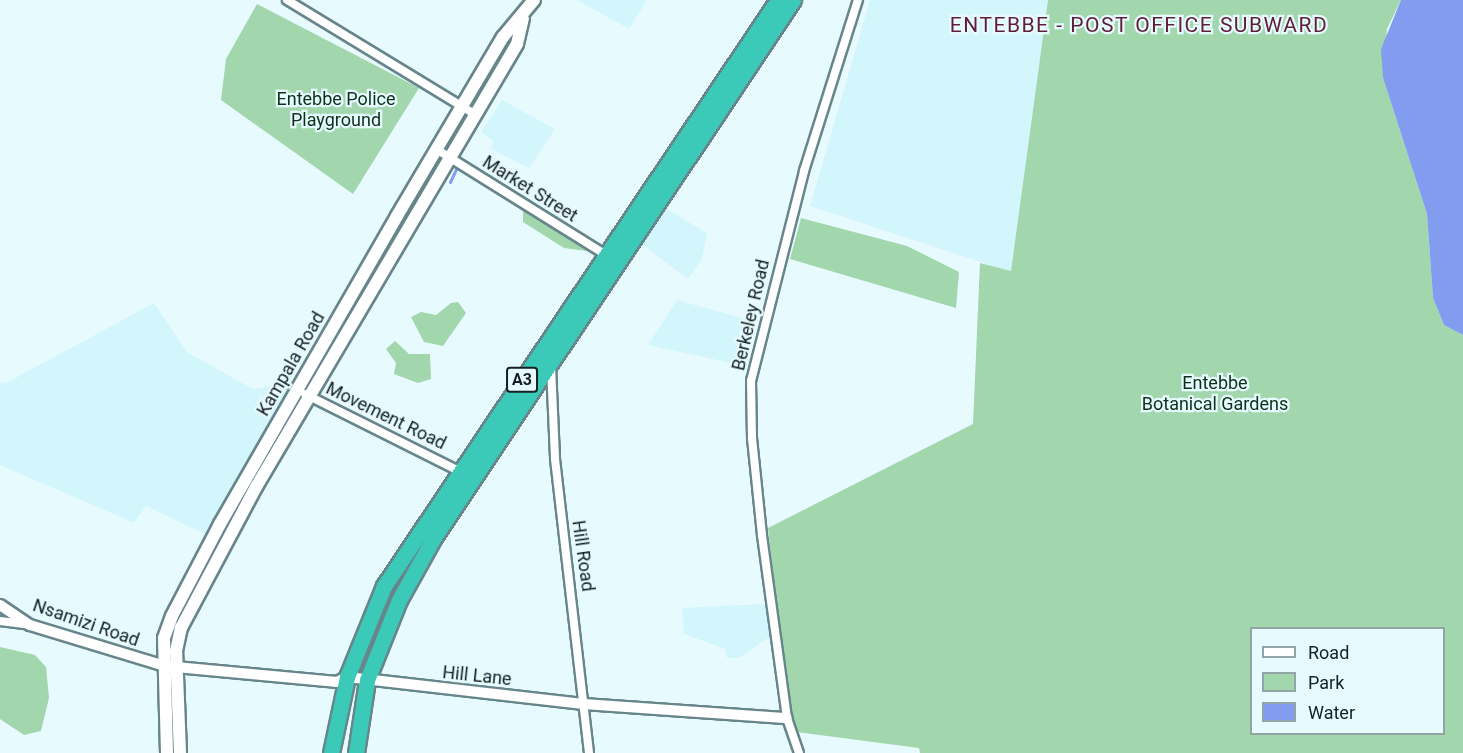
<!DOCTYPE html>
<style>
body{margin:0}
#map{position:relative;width:1463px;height:753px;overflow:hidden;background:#e7fbff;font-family:Roboto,sans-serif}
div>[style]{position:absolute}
.built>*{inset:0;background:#d3f6fc}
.green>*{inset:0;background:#a2d6ac}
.water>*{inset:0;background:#829cf0}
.stream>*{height:3px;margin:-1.5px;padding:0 1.5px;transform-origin:1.5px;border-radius:1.5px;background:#829cf0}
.roads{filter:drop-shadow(2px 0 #67868b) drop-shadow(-2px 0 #67868b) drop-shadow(0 2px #67868b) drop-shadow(0 -2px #67868b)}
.minor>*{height:8px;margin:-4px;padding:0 4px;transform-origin:4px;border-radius:4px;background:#fff}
.tertiary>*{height:10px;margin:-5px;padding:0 5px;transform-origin:5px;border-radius:5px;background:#fff}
.secondary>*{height:12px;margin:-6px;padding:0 6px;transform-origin:6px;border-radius:6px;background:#fff}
.trunk>*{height:15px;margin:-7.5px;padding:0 7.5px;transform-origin:7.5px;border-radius:7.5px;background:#3bcab8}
span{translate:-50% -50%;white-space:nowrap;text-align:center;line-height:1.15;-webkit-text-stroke:4.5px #e7fbff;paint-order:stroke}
.shield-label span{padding:2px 4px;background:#e7fbff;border:2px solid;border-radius:4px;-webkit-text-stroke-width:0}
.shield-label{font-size:16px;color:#142123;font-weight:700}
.park-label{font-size:18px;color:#0c3118}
.street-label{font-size:18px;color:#142123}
.quarter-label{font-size:21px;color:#601d38;letter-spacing:1.5px}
.legend{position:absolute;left:1250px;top:627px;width:195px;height:108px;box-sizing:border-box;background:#e7fbff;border:2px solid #93a4a7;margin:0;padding:8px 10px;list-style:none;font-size:18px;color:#142123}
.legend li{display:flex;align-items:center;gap:12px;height:30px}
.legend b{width:30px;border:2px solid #93a4a7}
</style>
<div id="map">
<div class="built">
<i style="clip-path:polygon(577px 0,647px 0,629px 29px)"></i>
<i style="clip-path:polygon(870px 0,1048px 0,1011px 272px,810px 206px)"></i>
<i style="clip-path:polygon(502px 100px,555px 129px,529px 168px,491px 149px,493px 141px,481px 132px)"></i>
<i style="clip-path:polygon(665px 208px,707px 233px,702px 259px,688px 279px,641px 244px)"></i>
<i style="clip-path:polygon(677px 300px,756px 322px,745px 366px,648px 345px)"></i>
<i style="clip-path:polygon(154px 303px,187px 352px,253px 389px,313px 379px,207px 535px,146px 506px,134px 523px,0 465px,0 382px,6px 383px)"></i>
<i style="clip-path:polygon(766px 604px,771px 636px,739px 658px,727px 658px,725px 649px,684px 634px,682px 608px)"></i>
</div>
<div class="green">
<i style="clip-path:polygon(evenodd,1048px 0,1401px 0,1387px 29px,1383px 78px,1427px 214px,1433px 298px,1444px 325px,1463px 335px,1463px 753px,920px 753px,919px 748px,789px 731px,768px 528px,973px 424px,980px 263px,1011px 271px,1048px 0,1252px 628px,1444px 628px,1444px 734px,1252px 734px,1252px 628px)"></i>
<i style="clip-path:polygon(257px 4px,419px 88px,353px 194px,221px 100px,226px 59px)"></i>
<i style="clip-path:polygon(523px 208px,585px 245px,587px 251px,564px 248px,523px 222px)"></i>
<i style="clip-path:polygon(801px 218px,907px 246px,959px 272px,956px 308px,790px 259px)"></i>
<i style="clip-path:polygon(458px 302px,466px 313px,443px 346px,424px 342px,411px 317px,421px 312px,436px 315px,451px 303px)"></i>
<i style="clip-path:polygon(395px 341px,409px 354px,430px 354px,431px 379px,418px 383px,394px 374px,396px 363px,386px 349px)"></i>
<i style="clip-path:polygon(0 647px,35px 655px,46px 667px,49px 698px,41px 731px,24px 735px,0 719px)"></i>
</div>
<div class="water">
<i style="clip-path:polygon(1401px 0,1463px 0,1463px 335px,1444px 325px,1433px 298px,1427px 214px,1383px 78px,1381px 49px)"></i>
</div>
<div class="stream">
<i style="left:450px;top:182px;width:14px;rotate:-65deg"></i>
</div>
<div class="roads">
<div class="minor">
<i style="left:287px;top:0;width:221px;rotate:31.3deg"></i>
<i style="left:436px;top:149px;width:200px;rotate:31.9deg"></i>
<i style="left:551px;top:366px;width:93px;rotate:87.5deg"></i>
<i style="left:555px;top:459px;width:296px;rotate:83.4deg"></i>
<i style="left:305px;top:394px;width:174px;rotate:26.6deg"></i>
<i style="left:0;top:621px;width:26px;rotate:7deg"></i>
<i style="left:799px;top:753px;width:37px;rotate:-109deg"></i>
<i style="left:787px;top:718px;width:185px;rotate:-97.8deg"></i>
<i style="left:762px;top:535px;width:98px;rotate:-95.9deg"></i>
<i style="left:752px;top:438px;width:57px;rotate:-91deg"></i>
<i style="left:751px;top:381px;width:217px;rotate:-75.8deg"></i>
<i style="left:804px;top:171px;width:179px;rotate:-72.5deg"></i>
</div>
<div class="tertiary">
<i style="left:0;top:605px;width:36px;rotate:34deg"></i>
<i style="left:30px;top:625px;width:141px;rotate:16.9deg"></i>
<i style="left:165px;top:666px;width:173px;rotate:5.3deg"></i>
<i style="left:337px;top:682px;width:11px;rotate:-27deg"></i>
<i style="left:347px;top:677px;width:240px;rotate:6.5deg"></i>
<i style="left:585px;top:704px;width:202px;rotate:4deg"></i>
</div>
<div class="secondary">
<i style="left:167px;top:753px;width:115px;rotate:-91.5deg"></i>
<i style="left:164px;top:638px;width:23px;rotate:-70deg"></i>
<i style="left:172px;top:616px;width:104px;rotate:-62.4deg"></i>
<i style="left:220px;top:524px;width:355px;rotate:-60.1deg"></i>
<i style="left:397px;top:216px;width:208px;rotate:-59.4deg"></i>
<i style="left:503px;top:37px;width:48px;rotate:-50deg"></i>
<i style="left:180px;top:753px;width:102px;rotate:-92.2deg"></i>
<i style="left:176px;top:651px;width:24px;rotate:-78deg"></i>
<i style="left:181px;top:628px;width:160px;rotate:-62deg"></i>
<i style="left:256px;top:487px;width:514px;rotate:-59.49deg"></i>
<i style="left:517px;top:44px;width:26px;rotate:-77deg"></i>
</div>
<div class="trunk">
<i style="left:331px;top:753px;width:78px;rotate:-78.1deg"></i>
<i style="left:347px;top:677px;width:98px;rotate:-67.9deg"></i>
<i style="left:384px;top:586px;width:706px;rotate:-56.08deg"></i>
<i style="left:356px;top:753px;width:74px;rotate:-81.4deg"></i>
<i style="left:367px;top:680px;width:86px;rotate:-68.2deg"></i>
<i style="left:399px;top:600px;width:72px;rotate:-60.9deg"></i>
<i style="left:434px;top:537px;width:646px;rotate:-56.24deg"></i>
</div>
</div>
<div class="shield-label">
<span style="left:522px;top:380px">A3</span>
</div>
<div class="park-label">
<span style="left:336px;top:110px">Entebbe Police<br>Playground</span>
<span style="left:1215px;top:394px">Entebbe<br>Botanical Gardens</span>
</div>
<div class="street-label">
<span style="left:530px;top:189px;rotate:32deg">Market Street</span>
<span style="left:751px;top:315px;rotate:-77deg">Berkeley Road</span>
<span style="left:291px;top:364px;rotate:-60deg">Kampala Road</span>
<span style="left:386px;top:416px;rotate:26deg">Movement Road</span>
<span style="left:583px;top:556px;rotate:82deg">Hill Road</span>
<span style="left:86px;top:623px;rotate:19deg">Nsamizi Road</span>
<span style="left:477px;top:676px;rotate:6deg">Hill Lane</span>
</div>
<div class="quarter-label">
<span style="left:1139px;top:25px">ENTEBBE - POST OFFICE SUBWARD</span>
</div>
<ul class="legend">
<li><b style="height:8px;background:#fff"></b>Road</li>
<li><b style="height:16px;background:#a2d6ac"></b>Park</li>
<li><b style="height:16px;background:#829cf0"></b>Water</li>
</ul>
</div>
